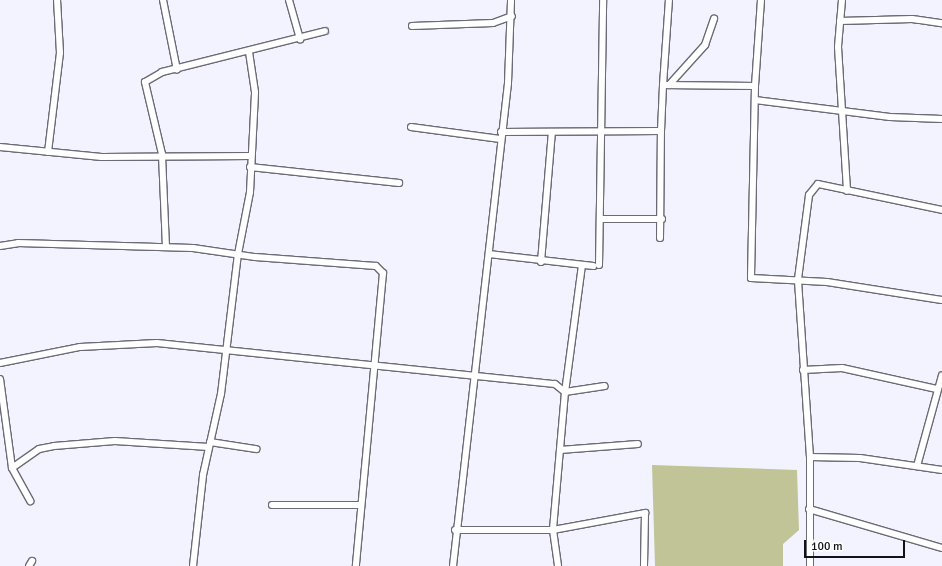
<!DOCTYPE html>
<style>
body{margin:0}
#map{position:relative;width:942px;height:566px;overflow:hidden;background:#f3f3ff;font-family:Signika,sans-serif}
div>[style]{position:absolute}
.forest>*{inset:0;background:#c1c496}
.roads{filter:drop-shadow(1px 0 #6b6a75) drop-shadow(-1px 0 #6b6a75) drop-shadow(0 1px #6b6a75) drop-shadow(0 -1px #6b6a75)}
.street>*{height:6px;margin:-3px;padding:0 3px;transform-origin:3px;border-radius:3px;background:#fff}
span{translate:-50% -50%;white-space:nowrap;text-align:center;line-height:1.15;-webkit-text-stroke:3.5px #fff;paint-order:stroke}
.scale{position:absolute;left:804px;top:540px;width:101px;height:18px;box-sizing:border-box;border:2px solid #121115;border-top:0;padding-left:5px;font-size:12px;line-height:14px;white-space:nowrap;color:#121115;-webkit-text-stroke:3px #fff;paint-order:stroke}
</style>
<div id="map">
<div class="forest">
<i style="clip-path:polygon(652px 465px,797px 470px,799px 530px,783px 544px,783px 566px,655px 566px)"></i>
</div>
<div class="roads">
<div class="street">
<i style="left:163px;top:0;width:71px;rotate:78.7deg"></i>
<i style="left:289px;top:0;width:41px;rotate:74.2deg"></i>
<i style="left:761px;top:0;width:86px;rotate:94deg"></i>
<i style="left:755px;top:86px;width:192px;rotate:91.2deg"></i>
<i style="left:751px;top:278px;width:76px;rotate:3deg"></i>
<i style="left:827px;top:282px;width:116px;rotate:8.9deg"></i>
<i style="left:842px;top:0;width:47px;rotate:94.9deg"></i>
<i style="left:838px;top:47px;width:144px;rotate:86.4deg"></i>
<i style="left:840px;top:21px;width:72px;rotate:-1.6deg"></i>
<i style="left:912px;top:19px;width:30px;rotate:8deg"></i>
<i style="left:412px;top:26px;width:81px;rotate:-2.1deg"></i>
<i style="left:493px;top:23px;width:20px;rotate:-20deg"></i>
<i style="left:663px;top:85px;width:85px;rotate:-86deg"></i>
<i style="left:669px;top:85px;width:54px;rotate:-48deg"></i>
<i style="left:705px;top:45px;width:28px;rotate:-71deg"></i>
<i style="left:755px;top:100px;width:136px;rotate:7.2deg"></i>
<i style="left:890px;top:117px;width:52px;rotate:2.2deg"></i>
<i style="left:411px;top:127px;width:90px;rotate:7.7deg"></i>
<i style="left:501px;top:132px;width:160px;rotate:-0.4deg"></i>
<i style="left:661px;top:131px;width:46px;rotate:-87.5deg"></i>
<i style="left:663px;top:85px;width:92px;rotate:0.6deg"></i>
<i style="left:0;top:147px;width:102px;rotate:5.6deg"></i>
<i style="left:102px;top:157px;width:149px;rotate:-0.4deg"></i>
<i style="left:48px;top:152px;width:100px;rotate:-83.1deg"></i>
<i style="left:60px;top:53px;width:53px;rotate:-93.2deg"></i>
<i style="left:250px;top:167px;width:150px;rotate:6.1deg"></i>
<i style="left:601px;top:219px;width:61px"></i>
<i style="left:660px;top:238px;width:107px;rotate:-89.5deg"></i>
<i style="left:0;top:246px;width:18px;rotate:-9deg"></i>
<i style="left:18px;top:243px;width:175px;rotate:1.6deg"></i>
<i style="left:193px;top:248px;width:63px;rotate:8.3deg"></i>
<i style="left:255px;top:257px;width:121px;rotate:4.3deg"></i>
<i style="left:376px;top:266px;width:10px;rotate:45deg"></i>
<i style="left:383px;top:273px;width:294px;rotate:95.3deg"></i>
<i style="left:166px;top:247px;width:93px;rotate:-92.5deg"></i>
<i style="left:162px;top:154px;width:74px;rotate:-103.3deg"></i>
<i style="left:145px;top:82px;width:20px;rotate:-30deg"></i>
<i style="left:162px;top:72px;width:168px;rotate:-14.1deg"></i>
<i style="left:489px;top:254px;width:105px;rotate:6.6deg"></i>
<i style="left:541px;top:262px;width:130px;rotate:-85.2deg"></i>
<i style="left:582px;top:265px;width:128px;rotate:97.6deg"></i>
<i style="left:565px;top:392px;width:40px;rotate:-8.5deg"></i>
<i style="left:599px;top:265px;width:265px;rotate:-89.1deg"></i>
<i style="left:0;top:363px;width:82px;rotate:-11.3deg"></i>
<i style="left:80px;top:347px;width:77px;rotate:-3deg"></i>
<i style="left:157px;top:343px;width:400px;rotate:5.9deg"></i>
<i style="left:555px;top:384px;width:13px;rotate:39deg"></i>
<i style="left:565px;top:392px;width:139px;rotate:95deg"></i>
<i style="left:553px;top:530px;width:94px;rotate:-10.5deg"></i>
<i style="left:645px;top:513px;width:53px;rotate:91.1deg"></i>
<i style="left:803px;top:370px;width:39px;rotate:-3deg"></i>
<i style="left:842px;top:368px;width:97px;rotate:12.5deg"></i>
<i style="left:0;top:379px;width:90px;rotate:82.3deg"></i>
<i style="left:12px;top:468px;width:38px;rotate:61deg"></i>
<i style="left:210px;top:442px;width:47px;rotate:8.7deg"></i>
<i style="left:560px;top:450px;width:78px;rotate:-4.4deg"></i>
<i style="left:810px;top:457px;width:50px;rotate:1.1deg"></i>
<i style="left:860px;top:458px;width:83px;rotate:8.3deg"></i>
<i style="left:917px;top:466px;width:94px;rotate:-74.6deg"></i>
<i style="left:12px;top:468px;width:33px;rotate:-35deg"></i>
<i style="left:39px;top:449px;width:15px;rotate:-11deg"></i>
<i style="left:54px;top:446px;width:61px;rotate:-4.7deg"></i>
<i style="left:115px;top:441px;width:94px;rotate:3.7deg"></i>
<i style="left:272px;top:505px;width:89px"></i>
<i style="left:809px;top:509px;width:139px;rotate:16.3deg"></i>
<i style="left:455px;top:530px;width:98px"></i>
<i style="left:553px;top:530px;width:36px;rotate:82deg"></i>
<i style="left:29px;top:566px;width:6px;rotate:-59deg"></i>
<i style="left:193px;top:566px;width:92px;rotate:-83.7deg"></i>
<i style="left:203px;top:475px;width:83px;rotate:-77.5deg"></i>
<i style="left:221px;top:394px;width:141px;rotate:-83.1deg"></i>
<i style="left:238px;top:254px;width:63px;rotate:-79deg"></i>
<i style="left:250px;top:192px;width:100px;rotate:-87.1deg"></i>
<i style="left:255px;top:92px;width:40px;rotate:-98.5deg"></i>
<i style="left:453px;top:566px;width:486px;rotate:-83.5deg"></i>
<i style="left:508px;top:83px;width:83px;rotate:-87.9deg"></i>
<i style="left:810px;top:566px;width:109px;rotate:-90deg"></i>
<i style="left:810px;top:457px;width:178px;rotate:-93.9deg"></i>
<i style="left:798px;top:279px;width:85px;rotate:-82.5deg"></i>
<i style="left:809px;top:195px;width:14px;rotate:-51deg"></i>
<i style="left:818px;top:184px;width:127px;rotate:11.8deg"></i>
</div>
</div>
<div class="scale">100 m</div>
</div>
